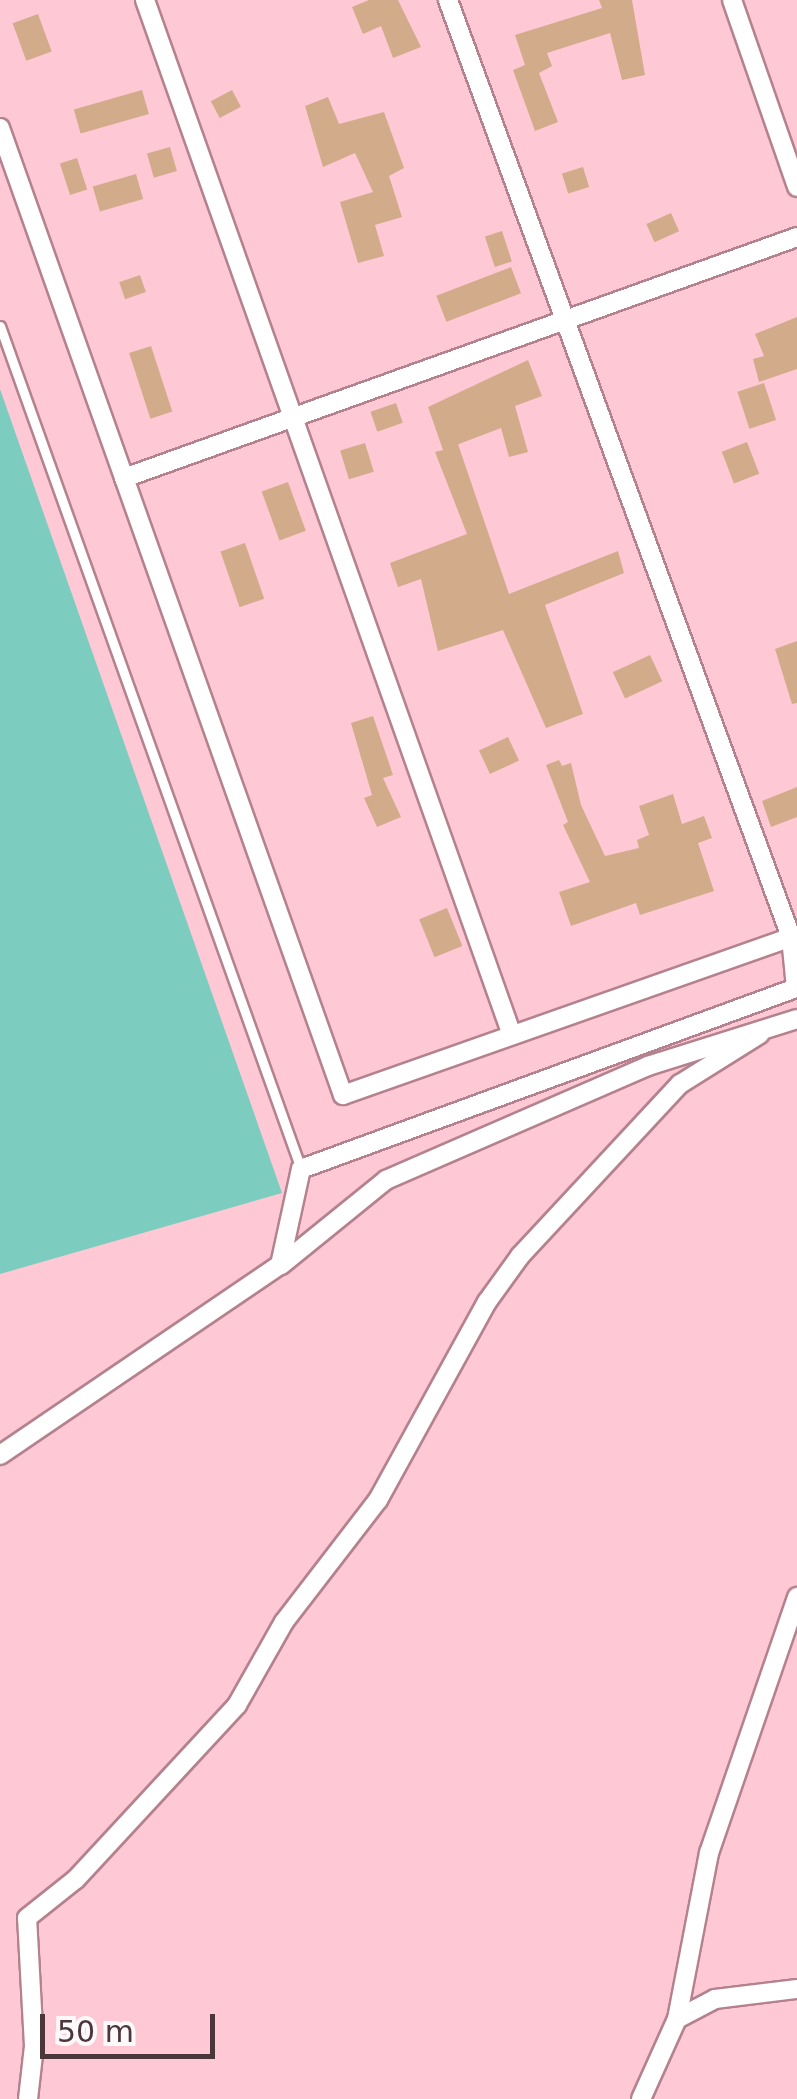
<!DOCTYPE html>
<style>
body{margin:0}
#map{position:relative;width:797px;height:2099px;overflow:hidden;background:#fec8d4;font-family:"DejaVu Sans",sans-serif}
div>[style]{position:absolute}
.water>*{inset:0;background:#7ccdc0}
.building>*{inset:0;background:#d2ac8a;transform-origin:0 0}
.roads{filter:drop-shadow(2px 0 #b4828e) drop-shadow(-2px 0 #b4828e) drop-shadow(0 2px #b4828e) drop-shadow(0 -2px #b4828e)}
.service>*{height:9px;margin:-4.5px;padding:0 4.5px;transform-origin:4.5px;border-radius:4.5px;background:#fff}
.minor>*{height:18px;margin:-9px;padding:0 9px;transform-origin:9px;border-radius:9px;background:#fff}
span{translate:-50% -50%;white-space:nowrap;text-align:center;line-height:1.15;-webkit-text-stroke:8px #fdf8f9;paint-order:stroke}
.scale{position:absolute;left:40px;top:2014px;width:175px;height:45px;box-sizing:border-box;border:5px solid #4b363b;border-top:0;padding-left:12px;font-size:30px;line-height:35px;white-space:nowrap;color:#4b363b;-webkit-text-stroke:8px #fdf8f9;paint-order:stroke}
</style>
<div id="map">
<div class="water">
<i style="clip-path:polygon(0 389px,282px 1193px,0 1274px)"></i>
</div>
<div class="building">
<i style="clip-path:polygon(369px 0,398px 0,421px 47px,393px 58px,381px 26px,363px 34px,352px 7px)"></i>
<i style="clip-path:polygon(599px 0,632px 0,645px 75px,622px 80px,610px 33px,547px 53px,552px 66px,539px 73px,558px 122px,535px 131px,513px 70px,525px 65px,515px 35px,602px 8px)"></i>
<i style="left:38px;top:14px;width:40px;height:27px;rotate:70deg"></i>
<i style="left:142px;top:90px;width:25px;height:71px;rotate:74deg"></i>
<i style="left:232px;top:90px;width:19px;height:24px;rotate:62deg"></i>
<i style="clip-path:polygon(328px 97px,339px 124px,384px 112px,404px 168px,389px 176px,402px 217px,375px 225px,384px 256px,358px 263px,340px 202px,373px 192px,355px 153px,323px 167px,305px 106px)"></i>
<i style="left:170px;top:147px;width:25px;height:24px;rotate:74deg"></i>
<i style="left:77px;top:158px;width:33px;height:18px;rotate:72deg"></i>
<i style="left:583px;top:167px;width:21px;height:22px;rotate:73deg"></i>
<i style="left:136px;top:174px;width:26px;height:45px;rotate:74deg"></i>
<i style="left:671px;top:213px;width:20px;height:27px;rotate:66deg"></i>
<i style="left:502px;top:231px;width:32px;height:18px;rotate:72deg"></i>
<i style="left:511px;top:267px;width:28px;height:80px;rotate:69deg"></i>
<i style="left:140px;top:275px;width:18px;height:22px;rotate:71deg"></i>
<i style="clip-path:polygon(797px 317px,797px 369px,759px 382px,753px 359px,764px 356px,755px 334px)"></i>
<i style="left:151px;top:346px;width:69px;height:23px;rotate:72deg"></i>
<i style="clip-path:polygon(528px 360px,542px 396px,515px 406px,528px 452px,509px 457px,501px 428px,446px 449px,458px 444px,509px 594px,618px 551px,624px 573px,545px 605px,583px 714px,546px 728px,503px 630px,438px 651px,421px 579px,398px 587px,390px 563px,467px 534px,435px 452px,443px 450px,428px 407px)"></i>
<i style="left:764px;top:383px;width:39px;height:28px;rotate:72deg"></i>
<i style="left:396px;top:403px;width:21px;height:27px;rotate:71deg"></i>
<i style="left:747px;top:442px;width:34px;height:27px;rotate:69deg"></i>
<i style="left:365px;top:443px;width:30px;height:26px;rotate:73deg"></i>
<i style="left:288px;top:482px;width:52px;height:28px;rotate:70deg"></i>
<i style="left:245px;top:543px;width:59px;height:26px;rotate:71deg"></i>
<i style="clip-path:polygon(797px 641px,797px 703px,792px 704px,775px 649px)"></i>
<i style="left:650px;top:655px;width:29px;height:41px;rotate:65deg"></i>
<i style="clip-path:polygon(373px 716px,393px 775px,383px 778px,401px 817px,377px 827px,364px 798px,372px 795px,351px 723px)"></i>
<i style="left:508px;top:737px;width:26px;height:32px;rotate:65deg"></i>
<i style="clip-path:polygon(559px 760px,562px 766px,571px 763px,581px 805px,605px 856px,639px 848px,637px 840px,649px 835px,639px 806px,673px 794px,682px 824px,704px 816px,712px 838px,698px 843px,714px 891px,640px 915px,636px 903px,571px 926px,559px 892px,590px 882px,563px 825px,568px 822px,546px 765px)"></i>
<i style="clip-path:polygon(797px 787px,797px 817px,771px 827px,762px 801px)"></i>
<i style="left:447px;top:908px;width:41px;height:30px;rotate:68deg"></i>
</div>
<div class="roads">
<div class="service">
<i style="left:0;top:326px;width:895px;rotate:70.35deg"></i>
</div>
<div class="minor">
<i style="left:145px;top:0;width:1098px;rotate:70.48deg"></i>
<i style="left:732px;top:0;width:198px;rotate:70.8deg"></i>
<i style="left:0;top:128px;width:1026px;rotate:70.47deg"></i>
<i style="left:343px;top:1095px;width:481px;rotate:-19.4deg"></i>
<i style="left:124px;top:478px;width:715px;rotate:-19.7deg"></i>
<i style="left:281px;top:1265px;width:135px;rotate:-39deg"></i>
<i style="left:386px;top:1180px;width:286px;rotate:-23.5deg"></i>
<i style="left:648px;top:1066px;width:156px;rotate:-17.5deg"></i>
<i style="left:0;top:1455px;width:338px;rotate:-34.2deg"></i>
<i style="left:280px;top:1265px;width:98px;rotate:-77.7deg"></i>
<i style="left:301px;top:1169px;width:527px;rotate:-20.09deg"></i>
<i style="left:796px;top:988px;width:51px;rotate:-95.6deg"></i>
<i style="left:791px;top:937px;width:998px;rotate:-110.11deg"></i>
<i style="left:677px;top:2019px;width:43px;rotate:-27.8deg"></i>
<i style="left:715px;top:1999px;width:83px;rotate:-7deg"></i>
<i style="left:28px;top:2099px;width:53px;rotate:-83.5deg"></i>
<i style="left:34px;top:2046px;width:128px;rotate:-93.1deg"></i>
<i style="left:27px;top:1918px;width:63px;rotate:-38.5deg"></i>
<i style="left:76px;top:1879px;width:237px;rotate:-47.2deg"></i>
<i style="left:237px;top:1705px;width:95px;rotate:-60.5deg"></i>
<i style="left:284px;top:1622px;width:154px;rotate:-52.4deg"></i>
<i style="left:378px;top:1500px;width:226px;rotate:-61.2deg"></i>
<i style="left:487px;top:1302px;width:57px;rotate:-54.3deg"></i>
<i style="left:520px;top:1256px;width:235px;rotate:-47.1deg"></i>
<i style="left:680px;top:1084px;width:94px;rotate:-32deg"></i>
<i style="left:641px;top:2099px;width:88px;rotate:-65.8deg"></i>
<i style="left:677px;top:2019px;width:169px;rotate:-79.1deg"></i>
<i style="left:709px;top:1853px;width:271px;rotate:-71deg"></i>
</div>
</div>
<div class="scale">50 m</div>
</div>
